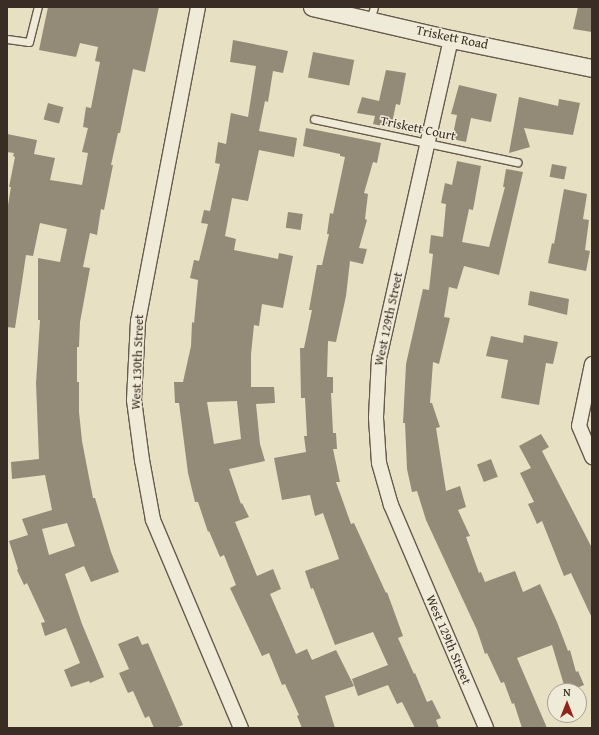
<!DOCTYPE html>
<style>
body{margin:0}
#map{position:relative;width:599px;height:735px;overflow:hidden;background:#e8e0c3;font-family:"Gentium Book Plus",serif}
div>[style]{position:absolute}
.building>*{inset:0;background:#948a78;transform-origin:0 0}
.roads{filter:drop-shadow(1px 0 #665a4d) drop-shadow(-1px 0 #665a4d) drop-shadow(0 1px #665a4d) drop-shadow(0 -1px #665a4d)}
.service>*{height:7px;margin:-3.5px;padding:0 3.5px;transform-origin:3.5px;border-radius:3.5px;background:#f0ebd8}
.minor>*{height:14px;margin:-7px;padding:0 7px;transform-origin:7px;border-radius:7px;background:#f0ebd8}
.tertiary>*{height:17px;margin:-8.5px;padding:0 8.5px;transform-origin:8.5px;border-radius:8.5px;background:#f0ebd8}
span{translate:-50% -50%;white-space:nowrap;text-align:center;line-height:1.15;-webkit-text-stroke:3px #f0ebd8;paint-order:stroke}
.street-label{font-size:13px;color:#3a2d26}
.frame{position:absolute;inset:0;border:8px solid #3a2d26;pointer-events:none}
.north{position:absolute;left:547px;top:683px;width:40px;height:40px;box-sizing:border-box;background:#f0ebd8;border:1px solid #a79f91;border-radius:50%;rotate:0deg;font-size:11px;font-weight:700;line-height:16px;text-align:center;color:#3a2d26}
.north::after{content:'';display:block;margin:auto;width:14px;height:18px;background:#8f2418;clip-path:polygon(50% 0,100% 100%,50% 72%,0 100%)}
</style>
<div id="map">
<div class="building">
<i style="clip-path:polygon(evenodd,48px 7px,159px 7px,145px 72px,133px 69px,120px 133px,118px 133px,111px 165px,113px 165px,104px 210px,101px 209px,97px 235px,90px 233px,83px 267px,90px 268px,80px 322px,79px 347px,77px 347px,77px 382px,79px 382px,79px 412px,82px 441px,93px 498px,95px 498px,111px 552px,119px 572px,91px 582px,84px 566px,65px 574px,82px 624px,104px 677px,90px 683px,89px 681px,71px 687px,64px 670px,80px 663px,66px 628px,45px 636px,41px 623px,45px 622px,27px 583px,24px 585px,17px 570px,18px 569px,9px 541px,28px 535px,22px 519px,52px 510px,45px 475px,12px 479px,11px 462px,39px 459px,36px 383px,40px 320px,38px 320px,38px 258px,60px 262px,67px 229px,40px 223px,33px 256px,26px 255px,15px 328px,7px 327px,7px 211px,11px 187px,9px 187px,15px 157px,13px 156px,14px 153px,7px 152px,7px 134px,37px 140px,34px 154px,55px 158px,50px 180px,82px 185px,88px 153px,82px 152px,88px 128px,83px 127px,86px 107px,91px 108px,100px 62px,95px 61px,98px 47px,80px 43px,76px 57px,39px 50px,48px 7px,67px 523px,75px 546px,49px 555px,42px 529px,67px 523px)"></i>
<i style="clip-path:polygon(578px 7px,592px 7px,592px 32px,573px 29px)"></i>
<i style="clip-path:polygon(evenodd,233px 40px,288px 51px,283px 73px,273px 71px,268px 102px,265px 101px,259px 131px,297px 138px,294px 157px,259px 150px,248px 201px,232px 198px,225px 236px,236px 239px,234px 250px,278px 259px,279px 253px,293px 256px,283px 308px,262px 304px,259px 326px,254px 325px,251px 354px,251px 387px,274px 387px,275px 403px,256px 404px,260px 444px,265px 461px,229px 469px,241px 504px,242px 503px,249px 517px,235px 522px,257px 576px,273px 569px,281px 589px,270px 594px,296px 654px,307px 649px,312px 660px,336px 650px,354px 686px,325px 696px,335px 728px,302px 728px,297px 716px,299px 715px,285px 684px,282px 685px,269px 653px,262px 656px,230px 588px,236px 585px,224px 555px,220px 557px,209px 531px,208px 532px,198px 502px,195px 502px,188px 473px,179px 403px,175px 403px,174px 382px,183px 382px,191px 346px,192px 322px,194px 323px,198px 280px,190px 278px,194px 260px,199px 261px,208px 224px,201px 223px,204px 210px,210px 211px,220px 164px,215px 163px,218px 142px,226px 144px,231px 113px,248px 117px,256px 66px,230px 62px,233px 40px,237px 401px,241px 439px,214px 444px,207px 402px,237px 401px)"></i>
<i style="left:313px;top:52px;width:42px;height:26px;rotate:11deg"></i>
<i style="clip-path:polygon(386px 70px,406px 73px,400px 105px,396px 104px,391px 128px,373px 124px,375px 116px,357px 113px,362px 97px,379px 101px)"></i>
<i style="clip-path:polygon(459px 85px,497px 94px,491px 122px,471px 118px,466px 142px,452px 139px,457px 115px,451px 114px)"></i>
<i style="clip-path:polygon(519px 97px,558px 106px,559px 99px,580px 103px,573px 135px,524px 128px,530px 147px,509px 153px)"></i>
<i style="left:48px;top:103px;width:16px;height:17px;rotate:15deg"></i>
<i style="clip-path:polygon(306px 128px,381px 143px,377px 163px,373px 162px,364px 193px,368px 194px,365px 219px,367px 220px,359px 248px,367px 249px,363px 264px,350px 261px,346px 296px,336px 342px,328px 341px,327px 377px,333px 377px,333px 393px,331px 393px,333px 433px,336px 433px,337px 449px,333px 449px,340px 482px,336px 482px,351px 524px,354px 523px,386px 593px,387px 592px,403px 636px,398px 638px,414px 674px,415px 673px,427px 702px,432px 700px,441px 718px,436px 720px,439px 728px,415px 728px,402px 702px,397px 704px,388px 685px,358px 696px,352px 679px,388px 665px,373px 632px,335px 645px,313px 588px,311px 589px,305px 571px,339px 559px,323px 513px,315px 516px,310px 495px,282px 500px,274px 458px,306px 452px,304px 436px,307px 436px,305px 398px,301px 398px,300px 348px,304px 348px,312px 310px,309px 310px,317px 265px,322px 265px,329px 234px,327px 234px,330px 213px,333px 214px,345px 157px,340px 156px,340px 154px,303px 146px)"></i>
<i style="clip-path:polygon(457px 161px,481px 166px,473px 210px,469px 209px,462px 242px,489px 247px,505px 187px,503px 187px,506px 169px,523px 172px,499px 275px,464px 266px,457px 289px,449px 287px,444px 317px,450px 318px,439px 364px,433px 362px,430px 403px,432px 403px,440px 427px,436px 428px,446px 491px,460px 486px,466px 507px,458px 510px,470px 536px,466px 537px,479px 573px,481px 572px,485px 582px,515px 571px,523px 592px,540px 584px,557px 622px,568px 651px,570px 650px,576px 672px,578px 671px,584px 685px,570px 691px,567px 683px,564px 685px,552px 645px,517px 658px,547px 728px,522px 728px,514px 703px,512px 704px,504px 682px,501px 683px,487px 653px,485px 654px,477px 630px,426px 520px,417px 491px,412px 492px,407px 469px,405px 423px,403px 423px,406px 364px,423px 289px,429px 290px,433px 254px,429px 253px,431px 235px,443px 237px,446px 204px,441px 203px,445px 183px,452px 185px)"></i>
<i style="left:552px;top:164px;width:15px;height:13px;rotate:11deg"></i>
<i style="clip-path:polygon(564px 189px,587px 194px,583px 219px,589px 220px,585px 250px,590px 251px,586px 271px,548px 263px,552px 243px,554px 244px)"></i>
<i style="left:288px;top:212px;width:15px;height:16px;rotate:8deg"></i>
<i style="clip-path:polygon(530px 291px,569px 299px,567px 315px,528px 305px)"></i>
<i style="clip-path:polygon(524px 335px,558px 342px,553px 364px,546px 363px,539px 405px,501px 398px,508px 360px,486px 356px,491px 336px,523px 343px)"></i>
<i style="clip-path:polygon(541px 434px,549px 447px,542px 451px,592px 548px,592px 618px,571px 573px,564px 576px,542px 521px,537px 524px,528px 504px,534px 502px,520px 473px,531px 468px,519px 446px)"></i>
<i style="left:491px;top:459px;width:19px;height:15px;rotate:69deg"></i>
<i style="clip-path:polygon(138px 636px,142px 645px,148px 643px,183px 725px,175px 728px,154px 728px,149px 716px,145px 718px,133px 691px,128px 693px,119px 673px,129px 669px,118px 644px)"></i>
</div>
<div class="roads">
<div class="service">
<i style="left:370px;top:20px;width:14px;rotate:-73deg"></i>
<i style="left:7px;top:39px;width:22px;rotate:8deg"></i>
<i style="left:29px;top:42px;width:36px;rotate:-76deg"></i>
<i style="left:314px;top:119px;width:208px;rotate:12deg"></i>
</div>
<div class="minor">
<i style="left:198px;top:7px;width:320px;rotate:100.8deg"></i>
<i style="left:138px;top:321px;width:79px;rotate:92.9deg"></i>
<i style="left:134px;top:400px;width:61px;rotate:82.4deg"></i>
<i style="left:142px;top:460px;width:61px;rotate:79.6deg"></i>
<i style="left:153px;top:520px;width:226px;rotate:67.1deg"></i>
<i style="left:451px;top:39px;width:327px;rotate:102.7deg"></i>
<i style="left:379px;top:358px;width:60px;rotate:92.9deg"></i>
<i style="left:376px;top:418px;width:45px;rotate:86.2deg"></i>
<i style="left:379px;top:463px;width:44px;rotate:74.1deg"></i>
<i style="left:391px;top:505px;width:242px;rotate:66.9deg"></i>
<i style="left:592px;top:364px;width:63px;rotate:101.8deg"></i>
<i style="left:579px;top:426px;width:34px;rotate:67deg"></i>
</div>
<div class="tertiary">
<i style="left:312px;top:7px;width:143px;rotate:13deg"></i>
<i style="left:451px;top:39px;width:144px;rotate:11.6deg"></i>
</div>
</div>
<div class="street-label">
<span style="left:452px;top:38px;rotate:12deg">Triskett Road</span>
<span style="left:418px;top:129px;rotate:12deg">Triskett Court</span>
<span style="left:389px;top:319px;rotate:-78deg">West 129th Street</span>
<span style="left:138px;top:362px;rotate:-88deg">West 130th Street</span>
<span style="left:448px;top:640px;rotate:67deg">West 129th Street</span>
</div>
<div class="frame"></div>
<div class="north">N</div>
</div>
